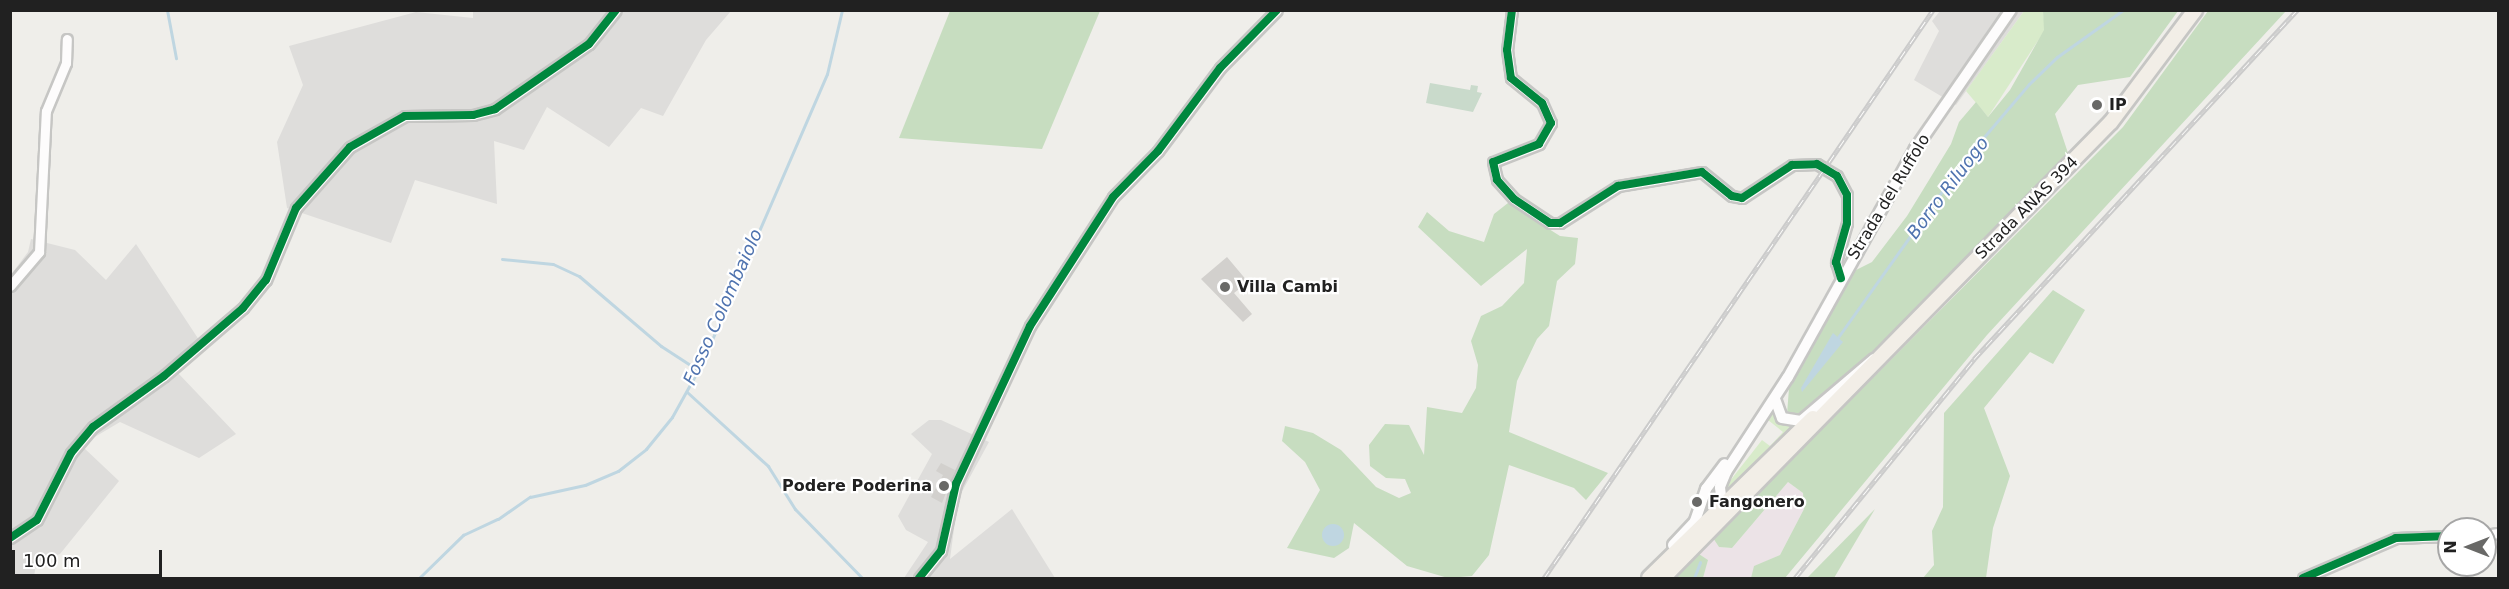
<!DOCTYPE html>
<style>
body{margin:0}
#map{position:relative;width:2509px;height:589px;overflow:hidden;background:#efeeea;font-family:"DejaVu Sans",sans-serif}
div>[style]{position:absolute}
.residential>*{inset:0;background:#dedddb}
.industrial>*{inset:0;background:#ece3e7}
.grass>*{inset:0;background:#d8ebca}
.forest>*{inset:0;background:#c7ddc0}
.cemetery>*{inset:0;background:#c9dacb}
.water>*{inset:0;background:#bfd6e1}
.round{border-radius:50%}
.stream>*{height:3px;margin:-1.5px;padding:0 1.5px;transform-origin:1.5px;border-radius:1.5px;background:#bfd6e1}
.building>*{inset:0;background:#d2d0cd}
.roads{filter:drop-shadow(2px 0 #c6c6c4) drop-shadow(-2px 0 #c6c6c4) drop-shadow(0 2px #c6c6c4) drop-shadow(0 -2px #c6c6c4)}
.minor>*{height:9px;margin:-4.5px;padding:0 4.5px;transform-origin:4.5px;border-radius:4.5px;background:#fdfcfc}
.tertiary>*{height:10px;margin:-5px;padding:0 5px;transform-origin:5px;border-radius:5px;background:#fdfcfc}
.primary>*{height:14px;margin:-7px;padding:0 7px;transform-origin:7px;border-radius:7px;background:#f2eee7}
.rail>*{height:5px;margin-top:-2.5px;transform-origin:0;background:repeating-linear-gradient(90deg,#fff 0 9px,#cbcbcb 0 18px);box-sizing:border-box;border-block:2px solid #cbcbcb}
.cycleway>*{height:8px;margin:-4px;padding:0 4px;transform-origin:4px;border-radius:4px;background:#00873e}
.dots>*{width:16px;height:16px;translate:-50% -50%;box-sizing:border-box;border:3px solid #fff;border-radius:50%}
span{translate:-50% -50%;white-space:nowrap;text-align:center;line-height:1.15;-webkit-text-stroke:4.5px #fff;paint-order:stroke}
.poi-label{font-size:16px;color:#212121;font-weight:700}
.left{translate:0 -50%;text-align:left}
.right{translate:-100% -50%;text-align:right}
.street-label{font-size:16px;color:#212121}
.water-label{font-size:18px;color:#4f73af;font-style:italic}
.frame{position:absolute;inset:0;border:12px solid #212121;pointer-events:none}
.north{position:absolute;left:2437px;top:517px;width:60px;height:60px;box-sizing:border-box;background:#fff;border:2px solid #a6a6a6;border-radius:50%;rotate:270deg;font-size:16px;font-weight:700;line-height:24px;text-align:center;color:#212121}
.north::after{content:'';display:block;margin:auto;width:21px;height:27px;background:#696967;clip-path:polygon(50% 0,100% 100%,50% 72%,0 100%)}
.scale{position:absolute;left:12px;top:550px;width:150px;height:27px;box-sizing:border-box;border:3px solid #212121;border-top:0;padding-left:8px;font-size:18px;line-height:21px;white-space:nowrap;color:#212121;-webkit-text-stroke:4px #fff;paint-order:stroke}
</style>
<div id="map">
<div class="residential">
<i style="clip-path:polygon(473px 10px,731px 11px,706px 40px,663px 116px,641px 108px,609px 147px,547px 107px,524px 150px,494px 141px,497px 204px,415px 180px,391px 243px,287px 208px,277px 142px,303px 85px,289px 46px,416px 12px,473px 18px)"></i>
<i style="clip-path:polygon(1940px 11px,2024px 11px,1956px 105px,1914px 80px,1939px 31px,1932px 21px)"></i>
<i style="clip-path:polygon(31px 239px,75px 250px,106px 280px,136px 244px,203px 346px,178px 373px,236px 434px,199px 458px,120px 422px,88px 441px,83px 447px,119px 481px,60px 554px,36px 562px,34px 578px,11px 578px,10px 276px,28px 252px)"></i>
<i style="clip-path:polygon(929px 420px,941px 420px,989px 442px,958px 499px,950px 559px,1012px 509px,1055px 578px,904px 578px,928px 542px,906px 530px,898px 516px,932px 454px,911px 434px)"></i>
</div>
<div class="industrial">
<i style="clip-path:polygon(1788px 482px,1803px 493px,1804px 509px,1780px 555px,1755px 566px,1751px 578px,1703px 578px,1708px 560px,1699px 554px,1713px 538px,1719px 547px,1732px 548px)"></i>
</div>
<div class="grass">
<i style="clip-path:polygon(2024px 11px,2043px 11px,2045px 30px,1988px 117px,1966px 91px)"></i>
<i style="clip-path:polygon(1773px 413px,1793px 429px,1726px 496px,1726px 486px,1762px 440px,1770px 446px,1783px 432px,1768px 420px)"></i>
</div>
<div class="forest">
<i style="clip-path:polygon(950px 11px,1100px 11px,1042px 149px,899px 138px)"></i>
<i style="clip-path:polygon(2043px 11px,2178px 11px,2130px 77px,2078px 85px,2055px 114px,2069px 156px,1877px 352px,1815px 406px,1799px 416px,1787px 414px,1789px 388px,1850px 273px,1872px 262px,1907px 216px,1951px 144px,1959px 122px,1976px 102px,1988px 117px,2010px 90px,2044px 30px)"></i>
<i style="clip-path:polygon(2208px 11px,2286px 11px,1987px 335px,1785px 578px,1751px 578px,1754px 566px,1780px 555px,1804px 509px,1803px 493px,1788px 482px,1732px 548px,1719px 547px,1713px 538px,2123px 127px)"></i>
<i style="clip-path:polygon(1508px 203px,1560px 236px,1578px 238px,1575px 264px,1557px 281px,1549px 326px,1537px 339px,1517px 381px,1509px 432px,1608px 473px,1586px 500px,1574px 488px,1509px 465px,1489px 555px,1472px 576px,1448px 578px,1407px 566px,1354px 523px,1349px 548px,1334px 558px,1287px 548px,1320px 490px,1305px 462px,1282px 441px,1285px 426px,1313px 433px,1341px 450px,1376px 487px,1399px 498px,1411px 493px,1405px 479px,1386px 478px,1370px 466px,1369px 445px,1385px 424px,1409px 425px,1424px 455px,1427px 407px,1462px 413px,1476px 388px,1478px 365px,1471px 341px,1481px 316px,1502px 306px,1524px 283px,1527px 249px,1481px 286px,1418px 227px,1427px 212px,1449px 231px,1484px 242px,1494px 214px)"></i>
<i style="clip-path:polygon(2053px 290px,2085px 310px,2053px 364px,2030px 352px,1984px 408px,2010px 476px,1993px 528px,1986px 578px,1923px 578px,1934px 565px,1932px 531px,1943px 507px,1944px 413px)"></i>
<i style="clip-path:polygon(1875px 509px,1834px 578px,1808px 578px,1808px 577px)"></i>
<i style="clip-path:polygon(1699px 554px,1708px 560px,1703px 578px,1674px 578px)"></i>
</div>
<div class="cemetery">
<i style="clip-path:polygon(1430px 83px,1470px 90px,1471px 85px,1478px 86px,1477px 92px,1482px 93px,1473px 112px,1426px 103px)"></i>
</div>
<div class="water">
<i style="clip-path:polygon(1833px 333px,1843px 342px,1802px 392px,1801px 388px)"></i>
<i class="round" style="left:1322px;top:524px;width:22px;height:22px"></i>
</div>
<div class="stream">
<i style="left:167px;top:10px;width:49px;rotate:79.4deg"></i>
<i style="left:502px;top:259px;width:51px;rotate:5.6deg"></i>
<i style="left:553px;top:264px;width:29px;rotate:25deg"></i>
<i style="left:579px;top:276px;width:108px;rotate:40.5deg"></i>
<i style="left:661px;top:346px;width:44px;rotate:33deg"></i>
<i style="left:1836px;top:340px;width:224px;rotate:-54.5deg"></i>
<i style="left:1966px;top:158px;width:97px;rotate:-49.6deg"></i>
<i style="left:2029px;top:84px;width:39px;rotate:-44deg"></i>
<i style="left:2057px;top:57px;width:81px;rotate:-35.5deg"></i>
<i style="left:687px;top:392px;width:110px;rotate:42.4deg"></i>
<i style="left:768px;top:466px;width:51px;rotate:57.9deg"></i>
<i style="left:795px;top:509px;width:96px;rotate:45.8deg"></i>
<i style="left:419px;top:578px;width:62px;rotate:-44.3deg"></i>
<i style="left:463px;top:535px;width:38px;rotate:-25deg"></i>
<i style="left:498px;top:519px;width:39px;rotate:-35deg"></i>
<i style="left:530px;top:497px;width:56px;rotate:-12.3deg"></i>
<i style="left:585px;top:485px;width:36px;rotate:-23deg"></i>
<i style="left:618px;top:471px;width:36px;rotate:-38deg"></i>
<i style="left:646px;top:449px;width:41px;rotate:-50.9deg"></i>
<i style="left:672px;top:417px;width:60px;rotate:-60.9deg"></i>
<i style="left:701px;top:365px;width:317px;rotate:-66.6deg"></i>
<i style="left:827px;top:74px;width:66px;rotate:-76.8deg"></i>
<i style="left:1694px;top:578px;width:17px;rotate:-69deg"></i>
</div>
<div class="building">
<i style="clip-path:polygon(1227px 257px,1248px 282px,1234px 293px,1252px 314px,1243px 322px,1201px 279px)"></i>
<i style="clip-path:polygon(941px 463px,955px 470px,942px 503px,931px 497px,943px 475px,936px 471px)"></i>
</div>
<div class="roads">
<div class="minor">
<i style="left:1512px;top:10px;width:40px;rotate:97.1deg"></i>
<i style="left:1507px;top:50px;width:28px;rotate:82deg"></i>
<i style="left:1511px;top:78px;width:40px;rotate:39deg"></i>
<i style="left:1542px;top:103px;width:22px;rotate:66deg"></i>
<i style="left:1551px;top:123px;width:24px;rotate:120deg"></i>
<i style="left:1539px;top:144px;width:49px;rotate:158.6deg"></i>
<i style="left:1493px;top:162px;width:18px;rotate:77deg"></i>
<i style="left:1497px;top:180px;width:25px;rotate:48deg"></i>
<i style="left:1514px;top:199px;width:43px;rotate:33.7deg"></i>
<i style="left:1550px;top:223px;width:10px"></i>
<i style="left:1560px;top:223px;width:69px;rotate:-32.5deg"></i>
<i style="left:1618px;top:186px;width:85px;rotate:-9.5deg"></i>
<i style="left:1702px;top:172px;width:38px;rotate:39deg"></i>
<i style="left:1732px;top:196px;width:10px;rotate:11deg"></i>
<i style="left:1742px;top:198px;width:60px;rotate:-33.4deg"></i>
<i style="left:1792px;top:165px;width:25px;rotate:-2deg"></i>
<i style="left:1817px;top:164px;width:23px;rotate:31deg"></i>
<i style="left:1837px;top:176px;width:21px;rotate:62deg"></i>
<i style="left:1847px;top:195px;width:28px;rotate:90deg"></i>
<i style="left:1847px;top:223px;width:41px;rotate:105.8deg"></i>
<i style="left:1836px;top:262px;width:17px;rotate:73deg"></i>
<i style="left:10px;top:286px;width:45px;rotate:-49.5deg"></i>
<i style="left:39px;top:252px;width:141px;rotate:-87.2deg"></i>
<i style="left:46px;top:111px;width:52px;rotate:-67.4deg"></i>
<i style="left:66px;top:63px;width:24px;rotate:-88deg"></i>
<i style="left:2485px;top:535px;width:13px;rotate:-9deg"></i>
<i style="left:10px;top:538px;width:32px;rotate:-34deg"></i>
<i style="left:37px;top:520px;width:75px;rotate:-63.1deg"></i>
<i style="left:71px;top:453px;width:34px;rotate:-50deg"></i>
<i style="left:93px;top:427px;width:87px;rotate:-35.7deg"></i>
<i style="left:164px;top:376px;width:104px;rotate:-40.7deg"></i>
<i style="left:243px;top:308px;width:36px;rotate:-51deg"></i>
<i style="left:266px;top:280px;width:78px;rotate:-67.4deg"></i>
<i style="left:296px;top:208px;width:81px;rotate:-48.5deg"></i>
<i style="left:350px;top:147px;width:63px;rotate:-29.4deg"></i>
<i style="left:405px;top:116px;width:68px;rotate:-0.8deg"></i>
<i style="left:473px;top:115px;width:23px;rotate:-15deg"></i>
<i style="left:495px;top:109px;width:114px;rotate:-34.7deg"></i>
<i style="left:589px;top:44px;width:43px;rotate:-51.5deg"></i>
<i style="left:919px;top:578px;width:35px;rotate:-51deg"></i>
<i style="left:941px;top:551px;width:69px;rotate:-77.4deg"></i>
<i style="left:956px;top:484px;width:174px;rotate:-64.9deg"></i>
<i style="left:1030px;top:326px;width:153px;rotate:-57.2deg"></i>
<i style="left:1113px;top:197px;width:64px;rotate:-45.6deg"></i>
<i style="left:1158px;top:151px;width:104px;rotate:-53.2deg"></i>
<i style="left:1220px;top:68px;width:81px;rotate:-45.5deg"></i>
<i style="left:2303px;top:578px;width:101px;rotate:-23.3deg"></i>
<i style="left:2396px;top:538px;width:53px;rotate:-2.2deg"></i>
</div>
<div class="tertiary">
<i style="left:1775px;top:399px;width:20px;rotate:70deg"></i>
<i style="left:1782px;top:418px;width:19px;rotate:9deg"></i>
<i style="left:1801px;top:421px;width:96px;rotate:-40.3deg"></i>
<i style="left:1723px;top:512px;width:25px;rotate:-97deg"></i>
<i style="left:1720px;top:487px;width:16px;rotate:-68deg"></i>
<i style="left:1726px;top:472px;width:113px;rotate:-56.9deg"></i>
<i style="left:1788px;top:377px;width:261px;rotate:-60.9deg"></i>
<i style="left:1915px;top:149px;width:169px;rotate:-55.4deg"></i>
<i style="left:1673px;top:545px;width:33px;rotate:-47deg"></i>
<i style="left:1695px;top:521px;width:34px;rotate:-71deg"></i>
<i style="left:1706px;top:489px;width:31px;rotate:-53deg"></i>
</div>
<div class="primary">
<i style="left:1649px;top:578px;width:229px;rotate:-44.3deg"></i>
<i style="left:1663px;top:578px;width:639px;rotate:-45.51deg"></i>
<i style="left:2111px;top:122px;width:140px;rotate:-53.1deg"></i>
</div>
</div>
<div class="rail">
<i style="left:1544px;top:578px;width:688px;rotate:-55.59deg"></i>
<i style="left:1795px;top:578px;width:283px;rotate:-50.7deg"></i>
<i style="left:1974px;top:359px;width:476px;rotate:-47.2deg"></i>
</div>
<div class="cycleway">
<i style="left:1512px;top:10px;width:40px;rotate:97.1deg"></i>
<i style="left:1507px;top:50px;width:28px;rotate:82deg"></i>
<i style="left:1511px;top:78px;width:40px;rotate:39deg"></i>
<i style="left:1542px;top:103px;width:22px;rotate:66deg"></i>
<i style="left:1551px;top:123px;width:24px;rotate:120deg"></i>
<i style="left:1539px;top:144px;width:49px;rotate:158.6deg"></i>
<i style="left:1493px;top:162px;width:18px;rotate:77deg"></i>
<i style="left:1497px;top:180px;width:25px;rotate:48deg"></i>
<i style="left:1514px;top:199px;width:43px;rotate:33.7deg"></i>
<i style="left:1550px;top:223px;width:10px"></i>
<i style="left:1560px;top:223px;width:69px;rotate:-32.5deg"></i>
<i style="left:1618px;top:186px;width:85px;rotate:-9.5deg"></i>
<i style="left:1702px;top:172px;width:38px;rotate:39deg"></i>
<i style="left:1732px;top:196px;width:10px;rotate:11deg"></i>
<i style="left:1742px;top:198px;width:60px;rotate:-33.4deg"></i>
<i style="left:1792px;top:165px;width:25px;rotate:-2deg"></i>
<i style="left:1817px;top:164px;width:23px;rotate:31deg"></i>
<i style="left:1837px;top:176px;width:21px;rotate:62deg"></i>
<i style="left:1847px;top:195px;width:28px;rotate:90deg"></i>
<i style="left:1847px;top:223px;width:41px;rotate:105.8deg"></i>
<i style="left:1836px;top:262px;width:17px;rotate:73deg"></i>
<i style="left:10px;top:538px;width:32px;rotate:-34deg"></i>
<i style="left:37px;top:520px;width:75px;rotate:-63.1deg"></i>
<i style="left:71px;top:453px;width:34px;rotate:-50deg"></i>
<i style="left:93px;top:427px;width:87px;rotate:-35.7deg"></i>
<i style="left:164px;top:376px;width:104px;rotate:-40.7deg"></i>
<i style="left:243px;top:308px;width:36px;rotate:-51deg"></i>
<i style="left:266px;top:280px;width:78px;rotate:-67.4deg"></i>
<i style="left:296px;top:208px;width:81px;rotate:-48.5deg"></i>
<i style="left:350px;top:147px;width:63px;rotate:-29.4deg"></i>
<i style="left:405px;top:116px;width:68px;rotate:-0.8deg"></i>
<i style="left:473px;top:115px;width:23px;rotate:-15deg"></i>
<i style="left:495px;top:109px;width:114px;rotate:-34.7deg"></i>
<i style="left:589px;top:44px;width:43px;rotate:-51.5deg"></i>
<i style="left:919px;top:578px;width:35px;rotate:-51deg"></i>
<i style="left:941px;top:551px;width:69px;rotate:-77.4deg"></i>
<i style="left:956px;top:484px;width:174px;rotate:-64.9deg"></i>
<i style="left:1030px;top:326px;width:153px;rotate:-57.2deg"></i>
<i style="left:1113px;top:197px;width:64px;rotate:-45.6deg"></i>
<i style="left:1158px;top:151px;width:104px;rotate:-53.2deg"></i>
<i style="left:1220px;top:68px;width:81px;rotate:-45.5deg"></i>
<i style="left:2303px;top:578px;width:101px;rotate:-23.3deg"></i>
<i style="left:2396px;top:538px;width:53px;rotate:-2.2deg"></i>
</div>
<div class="dots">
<i style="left:2097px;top:105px;background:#696967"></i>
<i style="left:1225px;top:287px;background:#696967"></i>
<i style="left:944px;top:486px;background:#696967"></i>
<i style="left:1697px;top:502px;background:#696967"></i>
</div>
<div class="poi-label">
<span class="left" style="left:2109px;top:105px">IP</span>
<span class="left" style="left:1237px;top:287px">Villa Cambi</span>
<span class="right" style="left:932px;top:486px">Podere Poderina</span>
<span class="left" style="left:1709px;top:502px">Fangonero</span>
</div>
<div class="street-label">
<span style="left:1889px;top:197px;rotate:-59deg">Strada del Ruffolo</span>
<span style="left:2027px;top:208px;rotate:-45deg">Strada ANAS 394</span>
</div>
<div class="water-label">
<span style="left:1948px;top:188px;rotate:-53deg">Borro Riluogo</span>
<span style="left:723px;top:307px;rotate:-66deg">Fosso Colombaiolo</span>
</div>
<div class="frame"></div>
<div class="north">N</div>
<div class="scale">100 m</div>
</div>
